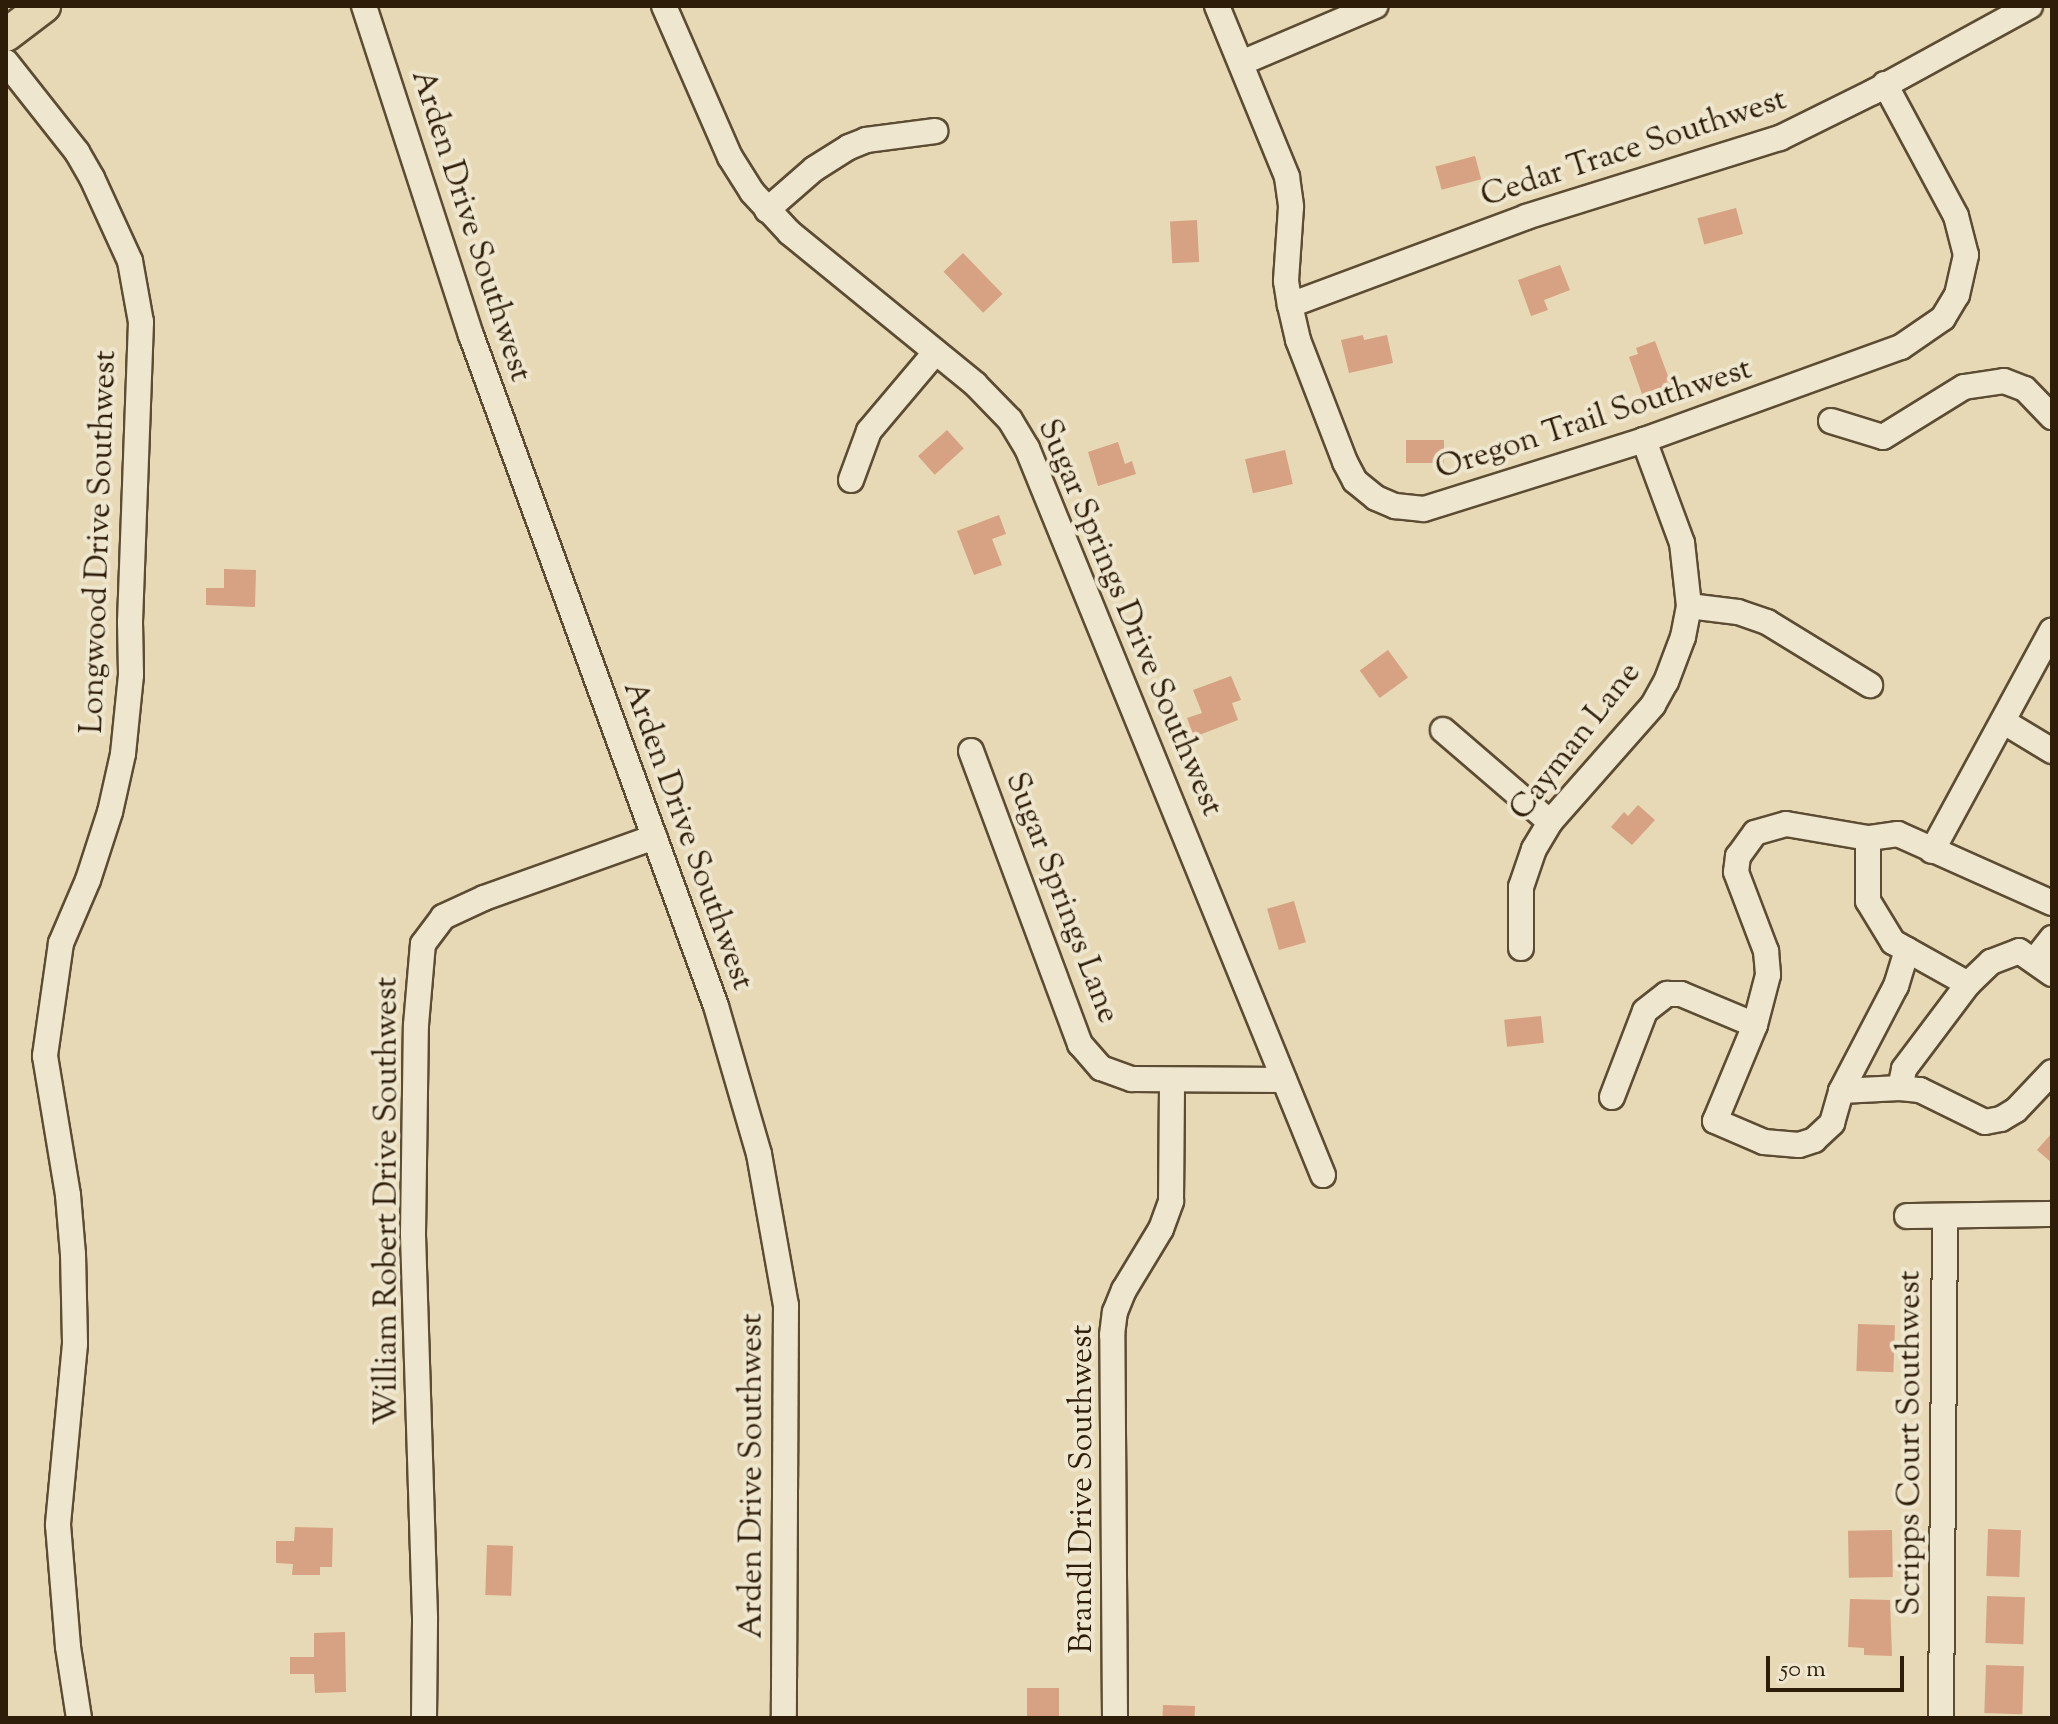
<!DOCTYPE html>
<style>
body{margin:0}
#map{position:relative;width:2058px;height:1724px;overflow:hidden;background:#e7d9b5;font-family:"Sorts Mill Goudy",serif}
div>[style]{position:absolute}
.building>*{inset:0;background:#d7a183;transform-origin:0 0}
.roads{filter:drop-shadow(2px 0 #5c4c33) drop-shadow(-2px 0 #5c4c33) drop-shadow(0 2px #5c4c33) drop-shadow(0 -2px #5c4c33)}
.minor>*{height:24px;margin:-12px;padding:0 12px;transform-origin:12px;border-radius:12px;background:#efe6cf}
.major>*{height:32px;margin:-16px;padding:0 16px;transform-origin:16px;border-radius:16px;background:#e7d9b5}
span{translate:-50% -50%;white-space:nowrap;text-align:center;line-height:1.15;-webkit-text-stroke:8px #efe6cf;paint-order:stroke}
.street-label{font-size:32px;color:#2e1d08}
.frame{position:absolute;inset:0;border:8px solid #2e1d08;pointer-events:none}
.scale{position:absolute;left:1766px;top:1656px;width:138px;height:36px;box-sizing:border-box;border:4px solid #2e1d08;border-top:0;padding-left:10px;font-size:24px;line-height:28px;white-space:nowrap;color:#2e1d08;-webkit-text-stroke:6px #efe6cf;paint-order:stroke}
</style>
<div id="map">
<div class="building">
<i style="left:1475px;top:156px;width:24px;height:41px;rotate:75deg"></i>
<i style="left:1736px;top:208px;width:27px;height:40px;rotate:75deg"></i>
<i style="left:1197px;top:220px;width:42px;height:27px;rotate:87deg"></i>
<i style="left:963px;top:253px;width:57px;height:27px;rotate:46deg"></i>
<i style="clip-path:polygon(1560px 265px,1570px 290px,1544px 300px,1548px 310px,1531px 316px,1518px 280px)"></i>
<i style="clip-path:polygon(1363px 335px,1364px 340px,1387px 335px,1393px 363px,1349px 373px,1341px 340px)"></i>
<i style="clip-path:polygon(1655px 341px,1671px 384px,1642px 394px,1629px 357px,1638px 354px,1636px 348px)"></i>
<i style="left:947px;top:430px;width:25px;height:39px;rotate:48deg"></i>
<i style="left:1444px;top:440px;width:23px;height:38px;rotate:90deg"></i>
<i style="clip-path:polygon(1118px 442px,1125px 464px,1132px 461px,1136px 474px,1098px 486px,1088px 452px)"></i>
<i style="left:1285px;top:450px;width:35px;height:41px;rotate:77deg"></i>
<i style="clip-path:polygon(999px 515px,1006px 534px,992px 539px,1002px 565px,974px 575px,957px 531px)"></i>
<i style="clip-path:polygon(224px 569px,256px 570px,255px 607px,206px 605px,206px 588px,224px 588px)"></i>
<i style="left:1388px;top:650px;width:34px;height:35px;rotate:54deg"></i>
<i style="clip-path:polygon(1231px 676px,1241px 700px,1232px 703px,1238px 720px,1194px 737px,1187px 718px,1202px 713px,1193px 690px)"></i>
<i style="clip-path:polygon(1638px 805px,1655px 820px,1632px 845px,1611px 827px,1624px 812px,1628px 816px)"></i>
<i style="left:1294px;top:901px;width:43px;height:28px;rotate:74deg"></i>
<i style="left:1541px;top:1016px;width:27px;height:37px;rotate:84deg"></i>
<i style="clip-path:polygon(2052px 1133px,2052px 1163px,2037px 1150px)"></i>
<i style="left:1858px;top:1324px;width:37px;height:47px;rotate:2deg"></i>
<i style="clip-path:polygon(295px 1527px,333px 1528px,332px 1567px,320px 1567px,320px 1575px,292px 1575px,293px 1564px,276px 1563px,276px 1541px,294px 1541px)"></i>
<i style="left:1988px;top:1529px;width:33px;height:47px;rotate:2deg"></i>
<i style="left:1892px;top:1530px;width:47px;height:44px;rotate:89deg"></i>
<i style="left:487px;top:1545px;width:26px;height:50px;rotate:2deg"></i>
<i style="left:1987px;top:1596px;width:38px;height:47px;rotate:2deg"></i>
<i style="clip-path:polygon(1850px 1599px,1890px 1600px,1892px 1656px,1864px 1655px,1864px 1648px,1848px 1647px)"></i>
<i style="clip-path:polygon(345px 1632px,346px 1692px,315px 1693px,314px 1674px,290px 1674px,290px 1657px,314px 1657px,314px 1633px)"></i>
<i style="left:1986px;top:1665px;width:38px;height:48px;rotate:2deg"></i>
<i style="left:1027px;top:1688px;width:32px;height:30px"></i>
<i style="left:1163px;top:1705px;width:32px;height:13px;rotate:2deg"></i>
</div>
<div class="roads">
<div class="minor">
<i style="left:364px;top:6px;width:346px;rotate:72deg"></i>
<i style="left:471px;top:335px;width:714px;rotate:69.94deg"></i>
<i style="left:716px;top:1006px;width:154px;rotate:73.8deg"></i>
<i style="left:759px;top:1154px;width:153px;rotate:79.9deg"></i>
<i style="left:786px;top:1305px;width:413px;rotate:90.3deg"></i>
<i style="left:664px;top:6px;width:165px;rotate:66.4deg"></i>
<i style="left:730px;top:157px;width:41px;rotate:57.8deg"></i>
<i style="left:752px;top:192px;width:56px;rotate:47.2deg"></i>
<i style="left:790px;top:233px;width:239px;rotate:39.2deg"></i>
<i style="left:975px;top:384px;width:50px;rotate:45.8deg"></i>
<i style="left:1010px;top:420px;width:33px;rotate:59deg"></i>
<i style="left:1027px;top:448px;width:785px;rotate:67.85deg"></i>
<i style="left:1217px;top:6px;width:185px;rotate:67.7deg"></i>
<i style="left:1287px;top:177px;width:30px;rotate:82deg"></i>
<i style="left:1291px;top:207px;width:74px;rotate:93.9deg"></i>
<i style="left:1286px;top:281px;width:24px;rotate:81deg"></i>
<i style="left:1290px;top:305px;width:36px;rotate:77deg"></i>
<i style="left:1298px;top:340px;width:131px;rotate:68.9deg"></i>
<i style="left:1345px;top:462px;width:21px;rotate:62deg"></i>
<i style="left:1355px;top:481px;width:27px;rotate:39deg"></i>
<i style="left:1376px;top:498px;width:21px;rotate:23deg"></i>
<i style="left:1395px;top:506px;width:29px;rotate:6deg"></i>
<i style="left:1424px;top:509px;width:231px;rotate:-17.4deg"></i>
<i style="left:1644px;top:440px;width:273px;rotate:-19.9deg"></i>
<i style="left:1901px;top:347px;width:51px;rotate:-34.6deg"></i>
<i style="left:1943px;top:318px;width:27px;rotate:-59deg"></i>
<i style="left:1957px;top:295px;width:41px;rotate:-77.3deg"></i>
<i style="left:1966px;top:255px;width:40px;rotate:-104.4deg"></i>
<i style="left:1956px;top:216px;width:150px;rotate:-118.3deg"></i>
<i style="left:6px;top:62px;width:115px;rotate:51.7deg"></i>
<i style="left:77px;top:152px;width:30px;rotate:60deg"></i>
<i style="left:92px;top:178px;width:91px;rotate:65.4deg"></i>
<i style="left:130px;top:261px;width:62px;rotate:79.8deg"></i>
<i style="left:141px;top:322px;width:300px;rotate:92.1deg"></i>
<i style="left:130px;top:622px;width:53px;rotate:88.9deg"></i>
<i style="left:131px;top:675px;width:79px;rotate:95.8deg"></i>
<i style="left:123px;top:754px;width:59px;rotate:102.6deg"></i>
<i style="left:110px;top:812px;width:71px;rotate:107.9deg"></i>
<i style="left:88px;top:880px;width:69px;rotate:113.2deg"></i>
<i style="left:61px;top:943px;width:114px;rotate:98.1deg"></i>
<i style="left:45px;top:1056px;width:141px;rotate:80.6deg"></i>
<i style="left:68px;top:1195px;width:59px;rotate:85.2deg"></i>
<i style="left:73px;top:1254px;width:90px;rotate:88.7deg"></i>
<i style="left:75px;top:1344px;width:182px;rotate:95.4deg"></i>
<i style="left:58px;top:1525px;width:122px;rotate:85.3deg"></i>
<i style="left:68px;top:1647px;width:72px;rotate:81.2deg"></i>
<i style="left:1241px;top:63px;width:146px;rotate:-23deg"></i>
<i style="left:767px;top:210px;width:62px;rotate:-41.1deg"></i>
<i style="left:814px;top:169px;width:41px;rotate:-32.2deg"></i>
<i style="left:849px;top:147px;width:18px;rotate:-22deg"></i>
<i style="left:866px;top:140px;width:70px;rotate:-7.4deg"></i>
<i style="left:1290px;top:305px;width:252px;rotate:-20.4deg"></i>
<i style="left:1526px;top:217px;width:266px;rotate:-17.3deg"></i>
<i style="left:1780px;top:138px;width:104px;rotate:-26.3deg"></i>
<i style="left:1873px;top:92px;width:179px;rotate:-28.7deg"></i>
<i style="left:1831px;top:421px;width:54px;rotate:17.1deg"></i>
<i style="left:1883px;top:437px;width:95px;rotate:-31.7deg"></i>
<i style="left:1964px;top:387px;width:40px;rotate:-8.5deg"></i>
<i style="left:2004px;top:381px;width:22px;rotate:21deg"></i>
<i style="left:2025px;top:389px;width:39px;rotate:46deg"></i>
<i style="left:851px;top:480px;width:52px;rotate:-69.8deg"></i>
<i style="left:869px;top:431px;width:102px;rotate:-49.8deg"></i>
<i style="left:1689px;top:606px;width:49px;rotate:7deg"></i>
<i style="left:1738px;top:612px;width:31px;rotate:19deg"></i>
<i style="left:1767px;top:622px;width:121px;rotate:31.5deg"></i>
<i style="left:2004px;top:722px;width:56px;rotate:31.1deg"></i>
<i style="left:1443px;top:730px;width:141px;rotate:40.7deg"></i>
<i style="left:971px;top:751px;width:313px;rotate:69.6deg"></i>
<i style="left:1080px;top:1044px;width:32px;rotate:49deg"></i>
<i style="left:1101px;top:1068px;width:33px;rotate:20deg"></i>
<i style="left:1132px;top:1079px;width:152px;rotate:0.4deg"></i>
<i style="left:1868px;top:838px;width:63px;rotate:90deg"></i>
<i style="left:1868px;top:901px;width:48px;rotate:58.6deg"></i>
<i style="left:1893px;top:942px;width:86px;rotate:29.2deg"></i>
<i style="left:1968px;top:984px;width:32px;rotate:-44deg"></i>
<i style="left:1991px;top:962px;width:30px;rotate:-21deg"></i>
<i style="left:2019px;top:951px;width:40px;rotate:34.9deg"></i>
<i style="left:1932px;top:851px;width:251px;rotate:-61.5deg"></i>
<i style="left:2052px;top:903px;width:169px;rotate:-155.9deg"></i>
<i style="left:1898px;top:834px;width:30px;rotate:172deg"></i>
<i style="left:1868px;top:838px;width:83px;rotate:-170.3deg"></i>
<i style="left:1786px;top:824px;width:32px;rotate:164deg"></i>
<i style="left:1755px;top:833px;width:29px;rotate:126deg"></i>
<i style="left:1738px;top:856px;width:16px;rotate:97deg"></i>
<i style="left:1736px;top:872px;width:85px;rotate:69.2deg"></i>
<i style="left:1766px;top:951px;width:24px;rotate:85deg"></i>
<i style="left:1768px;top:975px;width:52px;rotate:104.6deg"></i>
<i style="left:1755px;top:1025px;width:104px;rotate:112.6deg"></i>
<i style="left:1715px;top:1121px;width:53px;rotate:23.2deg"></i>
<i style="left:1764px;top:1142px;width:35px;rotate:5deg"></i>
<i style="left:1799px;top:1145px;width:16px;rotate:-18deg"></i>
<i style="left:1814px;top:1140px;width:25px;rotate:-43deg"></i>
<i style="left:1832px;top:1123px;width:33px;rotate:-74deg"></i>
<i style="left:1841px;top:1091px;width:59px;rotate:-2.9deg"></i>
<i style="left:1900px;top:1088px;width:20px;rotate:6deg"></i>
<i style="left:1920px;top:1090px;width:72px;rotate:26.2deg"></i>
<i style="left:1985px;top:1122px;width:16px;rotate:-11deg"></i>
<i style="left:2001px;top:1119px;width:17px;rotate:-31deg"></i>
<i style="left:2016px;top:1110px;width:52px;rotate:-46.5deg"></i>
<i style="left:1521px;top:948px;width:61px;rotate:-90deg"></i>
<i style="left:1521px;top:887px;width:40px;rotate:-71.1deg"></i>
<i style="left:1534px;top:849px;width:31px;rotate:-59deg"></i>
<i style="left:1550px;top:822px;width:156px;rotate:-48.6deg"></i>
<i style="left:1653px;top:705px;width:26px;rotate:-61deg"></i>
<i style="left:1666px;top:682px;width:48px;rotate:-69.3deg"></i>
<i style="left:1683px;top:637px;width:32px;rotate:-79deg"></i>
<i style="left:1689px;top:606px;width:63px;rotate:-96.3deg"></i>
<i style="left:1682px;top:543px;width:110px;rotate:-110.3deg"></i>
<i style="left:2035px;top:960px;width:28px;rotate:-52deg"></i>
<i style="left:1900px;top:1088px;width:19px;rotate:-78deg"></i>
<i style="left:1904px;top:1069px;width:106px;rotate:-53deg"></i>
<i style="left:1841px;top:1091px;width:119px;rotate:-62.4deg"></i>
<i style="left:1896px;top:986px;width:38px;rotate:-73deg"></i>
<i style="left:1612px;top:1097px;width:92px;rotate:-69deg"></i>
<i style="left:1645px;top:1011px;width:28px;rotate:-38deg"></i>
<i style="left:1667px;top:994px;width:14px"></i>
<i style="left:1681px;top:994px;width:80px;rotate:22.7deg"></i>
<i style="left:1907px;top:1216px;width:145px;rotate:-0.8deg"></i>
<i style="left:424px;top:1718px;width:101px;rotate:-89.4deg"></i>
<i style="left:425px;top:1617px;width:383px;rotate:-91.8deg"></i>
<i style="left:413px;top:1234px;width:209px;rotate:-89.2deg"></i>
<i style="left:416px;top:1025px;width:81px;rotate:-85.1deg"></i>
<i style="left:423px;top:944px;width:34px;rotate:-53deg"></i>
<i style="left:443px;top:917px;width:45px;rotate:-24.9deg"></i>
<i style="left:484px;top:898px;width:181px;rotate:-19.7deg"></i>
<i style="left:1115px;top:1718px;width:383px;rotate:-90.4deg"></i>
<i style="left:1112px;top:1335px;width:23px;rotate:-83deg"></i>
<i style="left:1115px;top:1312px;width:24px;rotate:-68deg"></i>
<i style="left:1124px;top:1290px;width:71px;rotate:-58.8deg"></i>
<i style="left:1161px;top:1229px;width:30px;rotate:-70deg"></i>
<i style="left:1171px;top:1201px;width:120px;rotate:-89.5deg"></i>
<i style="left:1941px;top:1718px;width:502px;rotate:-89.54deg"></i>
</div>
<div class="major">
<i style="left:6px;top:35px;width:48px;rotate:-37.3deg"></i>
</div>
</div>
<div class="street-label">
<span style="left:1634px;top:149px;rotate:-18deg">Cedar Trace Southwest</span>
<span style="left:470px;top:226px;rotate:72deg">Arden Drive Southwest</span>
<span style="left:1594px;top:420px;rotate:-18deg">Oregon Trail Southwest</span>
<span style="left:100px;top:542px;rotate:-88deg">Longwood Drive Southwest</span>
<span style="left:1129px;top:618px;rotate:67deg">Sugar Springs Drive Southwest</span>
<span style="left:1576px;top:742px;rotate:-52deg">Cayman Lane</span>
<span style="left:687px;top:836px;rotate:70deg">Arden Drive Southwest</span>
<span style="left:1061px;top:898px;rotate:69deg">Sugar Springs Lane</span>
<span style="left:388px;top:1201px;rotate:-90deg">William Robert Drive Southwest</span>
<span style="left:1911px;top:1443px;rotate:-90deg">Scripps Court Southwest</span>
<span style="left:753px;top:1476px;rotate:-90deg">Arden Drive Southwest</span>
<span style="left:1083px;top:1489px;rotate:-90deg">Brandl Drive Southwest</span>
</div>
<div class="frame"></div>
<div class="scale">50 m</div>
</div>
